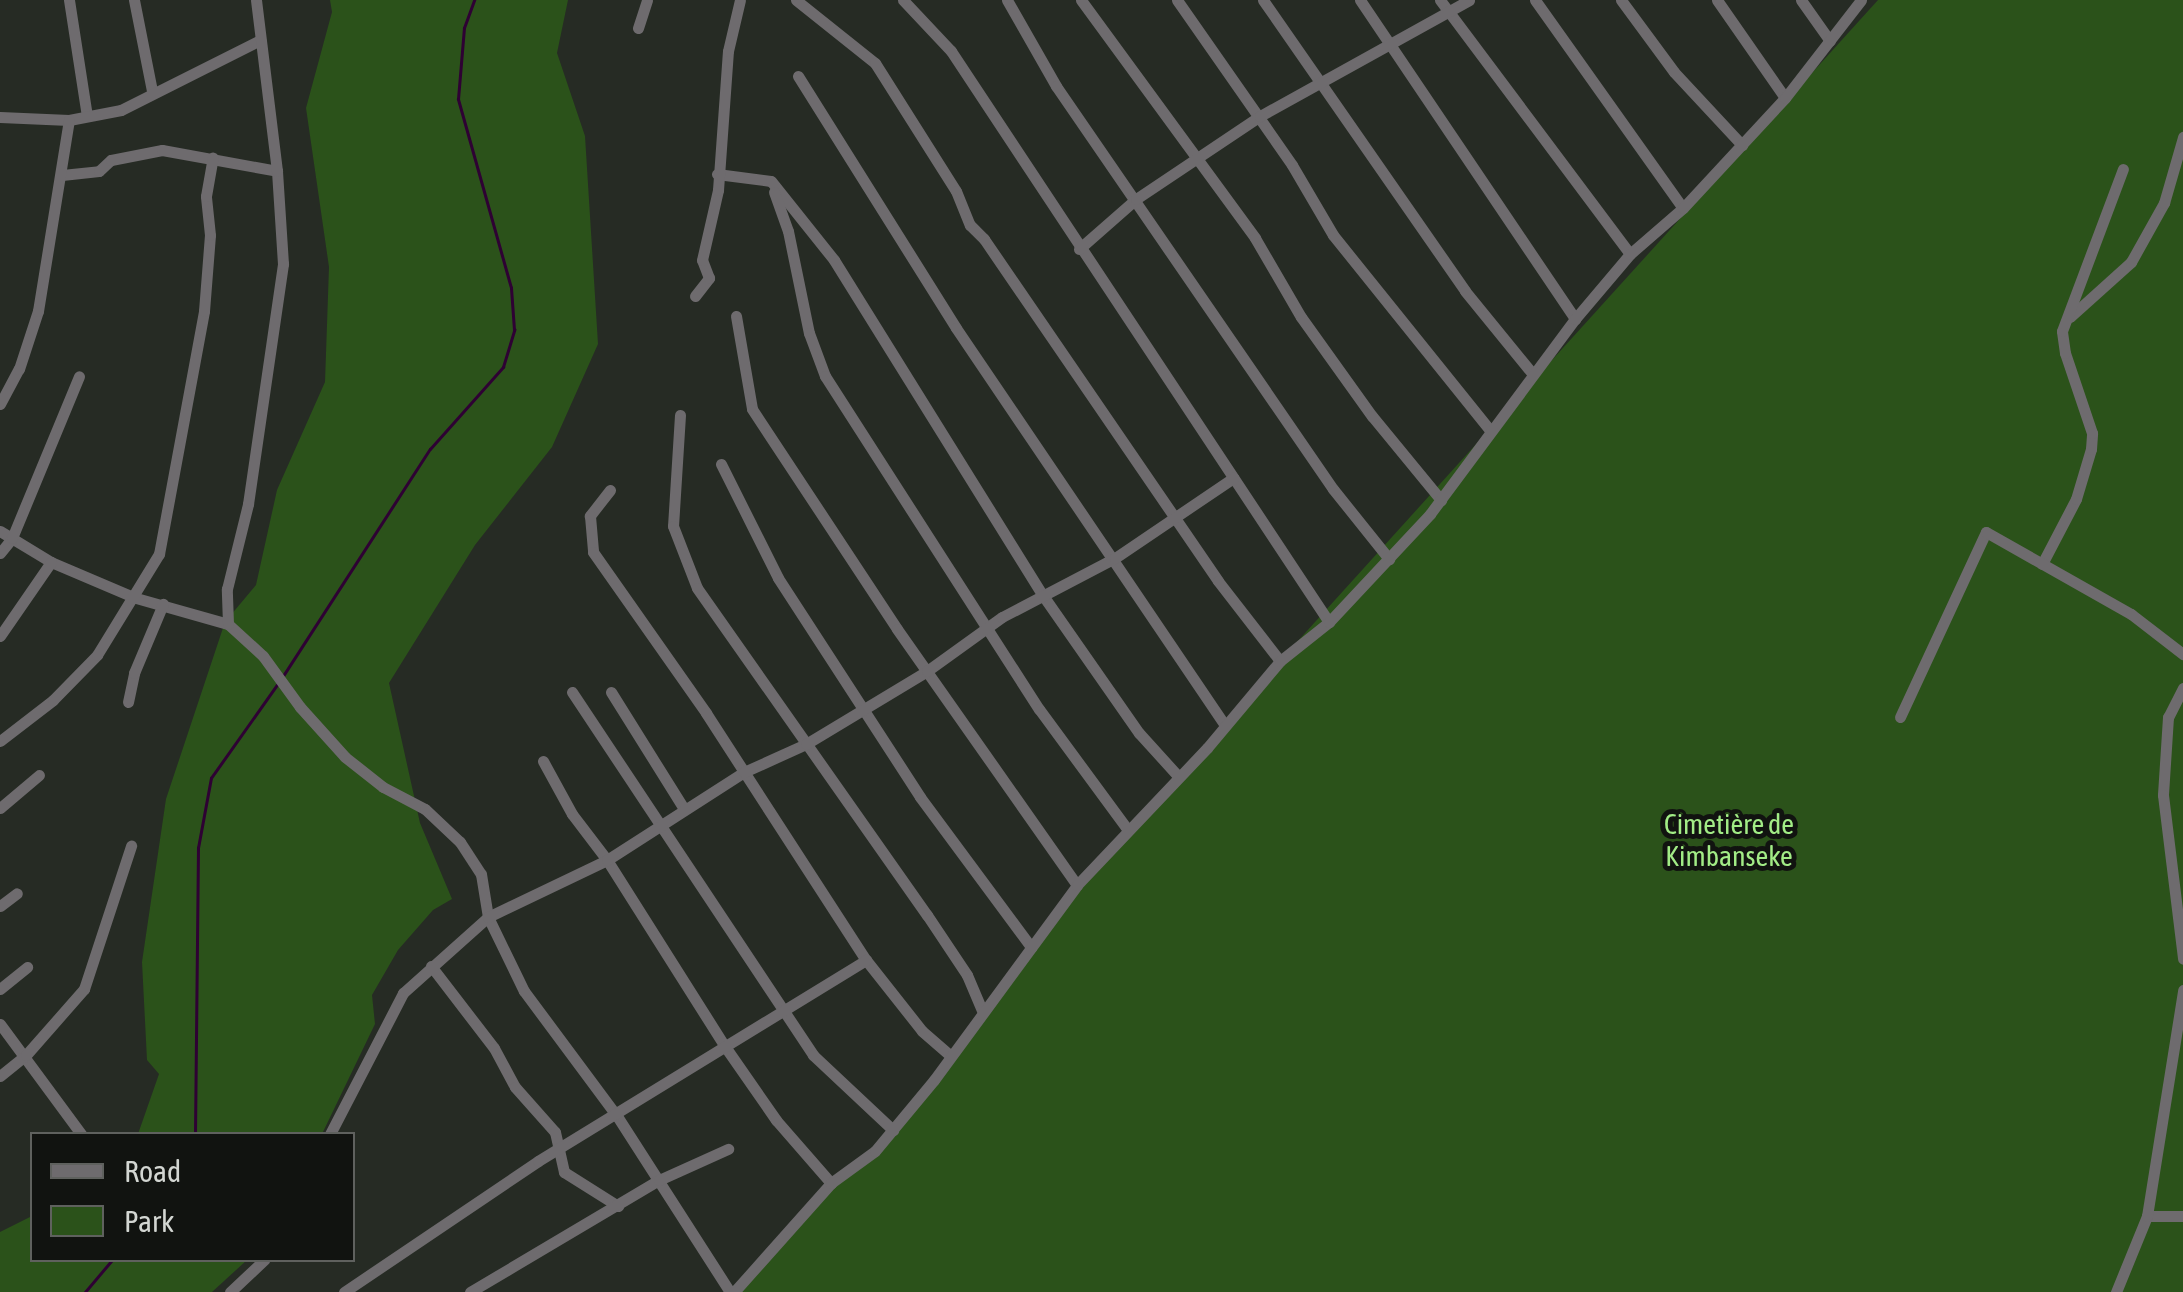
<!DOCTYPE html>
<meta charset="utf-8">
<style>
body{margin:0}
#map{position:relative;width:2183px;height:1292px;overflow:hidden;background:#262b24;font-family:"Asap Condensed",sans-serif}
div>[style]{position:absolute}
.green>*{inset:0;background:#2b521a}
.stream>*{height:2.5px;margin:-1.25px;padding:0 1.25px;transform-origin:1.25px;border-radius:1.25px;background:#2e0133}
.minor>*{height:11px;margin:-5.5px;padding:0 5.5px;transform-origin:5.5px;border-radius:5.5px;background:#6e6b6e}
span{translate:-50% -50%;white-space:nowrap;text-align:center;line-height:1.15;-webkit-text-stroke:10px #111310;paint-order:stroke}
.park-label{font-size:28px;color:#a2ec86}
.legend{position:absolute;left:30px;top:1132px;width:325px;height:130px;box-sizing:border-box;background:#111310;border:2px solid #5f615e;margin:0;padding:12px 18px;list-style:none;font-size:30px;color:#d3d6d2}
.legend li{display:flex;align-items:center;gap:20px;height:50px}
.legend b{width:50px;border:2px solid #5f615e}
</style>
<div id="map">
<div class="green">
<i style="clip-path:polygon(330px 0,568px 0,557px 53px,585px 136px,598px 344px,552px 447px,475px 545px,389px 683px,420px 823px,452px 899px,433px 910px,398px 950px,372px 995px,375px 1024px,322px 1134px,138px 1134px,159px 1074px,147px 1060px,142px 962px,166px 799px,225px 622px,256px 585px,277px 490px,325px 382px,329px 267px,306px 108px,332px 12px)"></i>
<i style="clip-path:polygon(1878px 0,2183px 0,2183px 1292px,734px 1292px,831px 1183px,875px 1151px,1077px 885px)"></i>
<i style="clip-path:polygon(32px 1216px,32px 1260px,247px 1260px,212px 1292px,0 1292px,0 1232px)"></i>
</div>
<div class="stream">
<i style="left:283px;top:676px;width:270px;rotate:-57.1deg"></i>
<i style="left:430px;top:449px;width:110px;rotate:-48.3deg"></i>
<i style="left:503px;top:367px;width:39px;rotate:-73deg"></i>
<i style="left:514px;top:330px;width:42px;rotate:-94.1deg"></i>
<i style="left:511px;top:288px;width:196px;rotate:-105.7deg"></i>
<i style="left:458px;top:99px;width:71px;rotate:-85.2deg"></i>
<i style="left:464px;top:28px;width:30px;rotate:-70deg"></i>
<i style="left:195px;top:1134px;width:286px;rotate:-89.4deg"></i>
<i style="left:198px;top:848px;width:71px;rotate:-79.5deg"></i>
<i style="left:211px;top:778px;width:118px;rotate:-54.7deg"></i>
<i style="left:85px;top:1292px;width:42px;rotate:-49.8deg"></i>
</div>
<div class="minor">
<i style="left:69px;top:0;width:117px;rotate:81.2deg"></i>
<i style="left:134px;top:0;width:93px;rotate:78.8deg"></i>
<i style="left:796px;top:0;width:101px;rotate:38.6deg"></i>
<i style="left:875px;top:63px;width:151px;rotate:57.7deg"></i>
<i style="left:956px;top:191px;width:37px;rotate:68deg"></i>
<i style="left:970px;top:225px;width:20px;rotate:45deg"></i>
<i style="left:984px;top:239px;width:414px;rotate:55.6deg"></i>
<i style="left:1218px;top:581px;width:101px;rotate:52.2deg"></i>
<i style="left:903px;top:0;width:70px;rotate:46.7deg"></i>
<i style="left:951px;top:51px;width:685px;rotate:56.5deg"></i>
<i style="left:1007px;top:0;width:99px;rotate:60.3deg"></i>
<i style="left:1056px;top:86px;width:489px;rotate:55.5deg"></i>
<i style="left:1333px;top:489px;width:90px;rotate:51.3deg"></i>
<i style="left:1081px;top:0;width:295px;rotate:53.8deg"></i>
<i style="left:1255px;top:238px;width:91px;rotate:59.8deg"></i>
<i style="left:1301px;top:317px;width:122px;rotate:54.4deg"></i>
<i style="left:1372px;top:416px;width:109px;rotate:50.6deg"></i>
<i style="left:1177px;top:0;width:201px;rotate:55.1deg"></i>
<i style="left:1292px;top:165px;width:81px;rotate:59.6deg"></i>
<i style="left:1333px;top:235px;width:249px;rotate:51.2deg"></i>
<i style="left:1263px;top:0;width:354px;rotate:55.2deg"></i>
<i style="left:1465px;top:291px;width:104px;rotate:50.8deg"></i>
<i style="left:1360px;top:0;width:385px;rotate:56deg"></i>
<i style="left:1440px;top:0;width:317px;rotate:53.2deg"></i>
<i style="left:1535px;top:0;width:255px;rotate:54.6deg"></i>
<i style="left:1621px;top:0;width:89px;rotate:53.6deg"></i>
<i style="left:1674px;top:72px;width:100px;rotate:47deg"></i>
<i style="left:1717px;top:0;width:119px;rotate:55.2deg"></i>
<i style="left:1801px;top:0;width:50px;rotate:54.7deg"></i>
<i style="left:638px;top:28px;width:29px;rotate:-72deg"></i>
<i style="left:798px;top:76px;width:297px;rotate:57.9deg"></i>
<i style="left:956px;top:328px;width:480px;rotate:55.9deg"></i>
<i style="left:0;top:117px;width:69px;rotate:2.5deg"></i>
<i style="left:69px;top:120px;width:53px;rotate:-10.9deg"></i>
<i style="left:121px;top:110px;width:156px;rotate:-26.7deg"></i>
<i style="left:717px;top:174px;width:54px;rotate:7.4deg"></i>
<i style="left:771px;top:181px;width:101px;rotate:51.4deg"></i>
<i style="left:834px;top:260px;width:397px;rotate:58.1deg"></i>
<i style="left:1044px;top:597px;width:166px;rotate:55.1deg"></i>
<i style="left:1139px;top:733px;width:58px;rotate:47.8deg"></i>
<i style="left:62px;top:175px;width:37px;rotate:-6deg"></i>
<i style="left:99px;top:171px;width:16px;rotate:-43deg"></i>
<i style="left:111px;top:160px;width:52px;rotate:-11.1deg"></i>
<i style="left:162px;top:150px;width:117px;rotate:10.3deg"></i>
<i style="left:774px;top:192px;width:41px;rotate:70.3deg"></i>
<i style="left:788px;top:231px;width:104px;rotate:78.4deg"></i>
<i style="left:809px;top:333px;width:46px;rotate:69.6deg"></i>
<i style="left:825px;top:376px;width:396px;rotate:57.3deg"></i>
<i style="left:1039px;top:709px;width:149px;rotate:53.7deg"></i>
<i style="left:1079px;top:249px;width:76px;rotate:-41.3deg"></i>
<i style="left:1136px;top:199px;width:149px;rotate:-33.8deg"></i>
<i style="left:1260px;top:116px;width:239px;rotate:-29deg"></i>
<i style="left:695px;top:296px;width:23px;rotate:-52deg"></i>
<i style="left:709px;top:278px;width:19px;rotate:-111deg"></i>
<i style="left:702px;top:260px;width:72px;rotate:-77.1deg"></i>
<i style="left:718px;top:190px;width:139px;rotate:-85.9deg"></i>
<i style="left:728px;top:51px;width:52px;rotate:-76.8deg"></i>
<i style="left:736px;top:316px;width:94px;rotate:80.2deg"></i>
<i style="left:752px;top:409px;width:263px;rotate:56.6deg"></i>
<i style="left:897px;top:629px;width:313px;rotate:54.9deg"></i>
<i style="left:2070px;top:317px;width:82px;rotate:-42deg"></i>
<i style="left:2131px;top:262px;width:68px;rotate:-60.8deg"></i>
<i style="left:2164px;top:203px;width:69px;rotate:-73.9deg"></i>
<i style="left:0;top:404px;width:40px;rotate:-62deg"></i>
<i style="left:19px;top:369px;width:61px;rotate:-71.9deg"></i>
<i style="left:38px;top:311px;width:193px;rotate:-80.8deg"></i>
<i style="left:680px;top:415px;width:111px;rotate:93.6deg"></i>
<i style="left:673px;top:526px;width:66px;rotate:68.8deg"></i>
<i style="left:697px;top:588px;width:400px;rotate:54.9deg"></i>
<i style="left:927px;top:915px;width:72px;rotate:56.3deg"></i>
<i style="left:967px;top:975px;width:38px;rotate:67deg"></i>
<i style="left:721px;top:464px;width:127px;rotate:63.4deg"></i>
<i style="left:778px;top:578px;width:261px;rotate:57deg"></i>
<i style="left:920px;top:797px;width:187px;rotate:53.5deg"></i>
<i style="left:610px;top:490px;width:33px;rotate:128deg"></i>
<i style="left:590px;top:516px;width:36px;rotate:85deg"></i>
<i style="left:593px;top:552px;width:197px;rotate:54.9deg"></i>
<i style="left:706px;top:713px;width:294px;rotate:57.1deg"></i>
<i style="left:866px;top:960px;width:90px;rotate:51.7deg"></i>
<i style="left:922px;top:1031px;width:37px;rotate:41deg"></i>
<i style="left:0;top:531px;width:60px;rotate:31.3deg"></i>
<i style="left:51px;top:562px;width:92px;rotate:23deg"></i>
<i style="left:136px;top:598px;width:96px;rotate:15.8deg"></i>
<i style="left:228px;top:624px;width:47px;rotate:42.4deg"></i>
<i style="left:263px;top:656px;width:63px;rotate:54deg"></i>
<i style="left:300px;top:707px;width:67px;rotate:48deg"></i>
<i style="left:345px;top:757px;width:48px;rotate:38.3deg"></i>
<i style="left:383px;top:787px;width:47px;rotate:27.6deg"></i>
<i style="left:425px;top:809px;width:48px;rotate:43.3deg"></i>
<i style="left:460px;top:842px;width:38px;rotate:57deg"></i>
<i style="left:481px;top:874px;width:44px;rotate:80.8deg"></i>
<i style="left:488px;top:917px;width:82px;rotate:64.1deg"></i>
<i style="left:524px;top:991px;width:156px;rotate:53.4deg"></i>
<i style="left:617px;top:1116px;width:209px;rotate:57.3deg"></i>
<i style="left:0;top:553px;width:19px;rotate:-51deg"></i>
<i style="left:12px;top:538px;width:175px;rotate:-67.5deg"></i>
<i style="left:2042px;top:564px;width:73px;rotate:-62.4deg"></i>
<i style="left:2076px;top:499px;width:52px;rotate:-73.3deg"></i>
<i style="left:2091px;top:449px;width:16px;rotate:-86deg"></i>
<i style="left:2092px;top:433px;width:84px;rotate:-108.6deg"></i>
<i style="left:2065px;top:353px;width:22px;rotate:-98deg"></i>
<i style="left:2062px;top:331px;width:173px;rotate:-69.4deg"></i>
<i style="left:228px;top:624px;width:35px;rotate:-92deg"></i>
<i style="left:227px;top:589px;width:88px;rotate:-76.1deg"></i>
<i style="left:248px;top:504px;width:243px;rotate:-81.7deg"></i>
<i style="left:283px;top:264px;width:93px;rotate:-93.7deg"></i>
<i style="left:277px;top:171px;width:172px;rotate:-97deg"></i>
<i style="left:0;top:636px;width:90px;rotate:-55.4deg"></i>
<i style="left:2183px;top:688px;width:33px;rotate:117deg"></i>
<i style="left:2168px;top:717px;width:78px;rotate:93.7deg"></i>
<i style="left:2163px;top:795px;width:165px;rotate:83deg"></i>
<i style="left:572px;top:692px;width:436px;rotate:56.4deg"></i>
<i style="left:813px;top:1055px;width:110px;rotate:43.2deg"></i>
<i style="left:611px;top:692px;width:138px;rotate:58deg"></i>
<i style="left:128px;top:702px;width:30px;rotate:-78deg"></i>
<i style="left:134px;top:673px;width:75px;rotate:-67.2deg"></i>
<i style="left:1900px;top:717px;width:204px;rotate:-65.1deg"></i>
<i style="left:1986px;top:532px;width:167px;rotate:29.5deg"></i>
<i style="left:2131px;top:614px;width:66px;rotate:37.6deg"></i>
<i style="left:0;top:741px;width:67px;rotate:-37.7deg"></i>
<i style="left:53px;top:700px;width:63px;rotate:-45.6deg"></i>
<i style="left:97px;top:655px;width:119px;rotate:-58.5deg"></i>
<i style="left:159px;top:554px;width:247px;rotate:-79.5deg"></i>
<i style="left:204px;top:311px;width:76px;rotate:-85.5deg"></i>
<i style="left:210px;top:235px;width:39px;rotate:-96deg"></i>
<i style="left:206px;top:196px;width:39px;rotate:-80deg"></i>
<i style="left:543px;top:761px;width:60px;rotate:61.3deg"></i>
<i style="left:572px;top:814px;width:58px;rotate:52.7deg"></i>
<i style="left:607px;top:860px;width:222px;rotate:57.7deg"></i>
<i style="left:726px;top:1048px;width:88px;rotate:55.2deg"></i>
<i style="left:776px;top:1120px;width:84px;rotate:48.9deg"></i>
<i style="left:0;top:808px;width:51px;rotate:-40.2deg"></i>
<i style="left:0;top:906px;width:21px;rotate:-37deg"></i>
<i style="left:431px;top:966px;width:103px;rotate:52.5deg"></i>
<i style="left:494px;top:1048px;width:44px;rotate:61.7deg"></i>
<i style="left:515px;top:1087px;width:60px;rotate:48.4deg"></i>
<i style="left:555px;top:1132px;width:41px;rotate:77.3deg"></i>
<i style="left:564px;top:1172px;width:64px;rotate:32.2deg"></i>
<i style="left:0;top:989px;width:35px;rotate:-39deg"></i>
<i style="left:0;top:1024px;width:137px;rotate:53.6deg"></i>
<i style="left:0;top:1076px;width:33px;rotate:-39deg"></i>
<i style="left:26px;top:1055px;width:88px;rotate:-48.7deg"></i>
<i style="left:84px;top:989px;width:151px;rotate:-71.8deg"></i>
<i style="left:330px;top:1134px;width:159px;rotate:-62.6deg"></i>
<i style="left:403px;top:993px;width:114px;rotate:-41.8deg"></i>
<i style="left:488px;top:917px;width:132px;rotate:-25.6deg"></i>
<i style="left:607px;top:860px;width:163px;rotate:-32.7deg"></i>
<i style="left:744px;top:772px;width:68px;rotate:-24.3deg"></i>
<i style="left:806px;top:744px;width:141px;rotate:-31.1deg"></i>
<i style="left:927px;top:671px;width:92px;rotate:-35.8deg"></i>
<i style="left:1002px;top:617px;width:127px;rotate:-27.6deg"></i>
<i style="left:1115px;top:558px;width:143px;rotate:-34.1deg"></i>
<i style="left:2147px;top:1216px;width:36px"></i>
<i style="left:230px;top:1292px;width:47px;rotate:-43.3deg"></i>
<i style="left:344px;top:1292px;width:234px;rotate:-34deg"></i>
<i style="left:538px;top:1161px;width:385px;rotate:-31.5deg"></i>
<i style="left:470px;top:1292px;width:220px;rotate:-30.7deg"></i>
<i style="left:659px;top:1180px;width:76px;rotate:-24.2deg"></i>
<i style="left:734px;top:1292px;width:146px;rotate:-48.3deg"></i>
<i style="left:831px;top:1183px;width:54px;rotate:-36deg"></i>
<i style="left:875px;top:1151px;width:92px;rotate:-50.3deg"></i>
<i style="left:934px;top:1080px;width:242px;rotate:-53.7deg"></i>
<i style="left:1077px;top:885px;width:189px;rotate:-46.5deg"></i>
<i style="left:1207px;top:748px;width:114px;rotate:-50deg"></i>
<i style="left:1280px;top:661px;width:63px;rotate:-38.5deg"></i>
<i style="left:1329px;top:622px;width:148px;rotate:-46.9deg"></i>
<i style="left:1430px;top:514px;width:243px;rotate:-53.4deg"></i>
<i style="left:1575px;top:319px;width:85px;rotate:-49.8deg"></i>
<i style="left:1630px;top:254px;width:70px;rotate:-41deg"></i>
<i style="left:1683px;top:208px;width:150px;rotate:-47.2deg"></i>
<i style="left:1785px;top:98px;width:124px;rotate:-52.2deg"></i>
<i style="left:2116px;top:1292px;width:82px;rotate:-67.8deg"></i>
<i style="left:2147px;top:1216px;width:229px;rotate:-80.9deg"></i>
</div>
<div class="park-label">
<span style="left:1729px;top:840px">Cimetière de<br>Kimbanseke</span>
</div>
<ul class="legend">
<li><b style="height:12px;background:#6e6b6e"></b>Road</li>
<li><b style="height:28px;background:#2b521a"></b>Park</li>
</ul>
</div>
